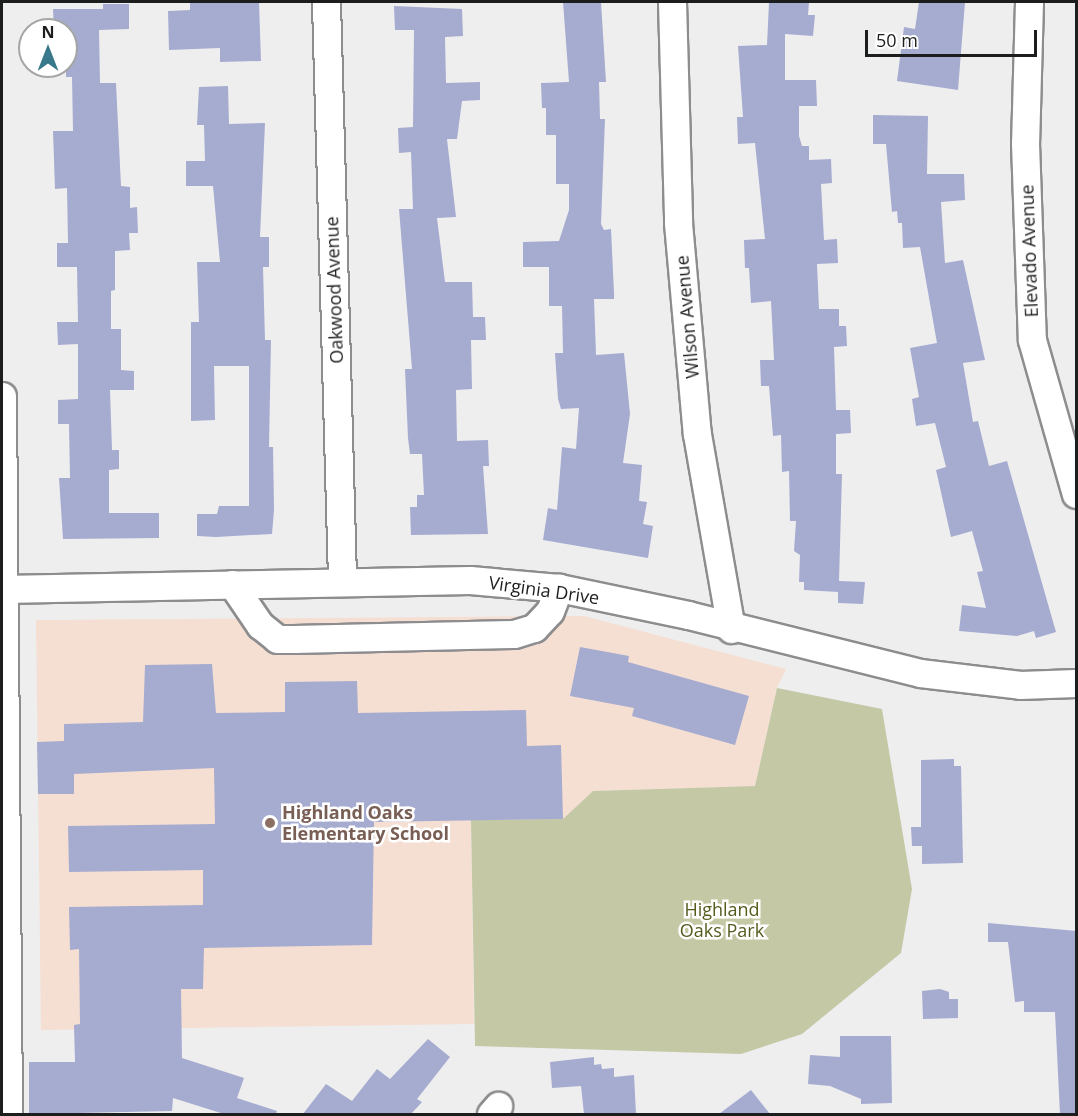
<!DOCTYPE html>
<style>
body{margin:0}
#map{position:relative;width:1078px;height:1116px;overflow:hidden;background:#eeeeef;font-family:"Open Sans",sans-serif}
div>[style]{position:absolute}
.education>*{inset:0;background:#f5dfd2}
.green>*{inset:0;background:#c4c8a5}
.building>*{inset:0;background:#a6abd0}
.roads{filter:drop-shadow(2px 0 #8d8d8f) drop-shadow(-2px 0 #8d8d8f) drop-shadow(0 2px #8d8d8f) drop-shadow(0 -2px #8d8d8f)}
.minor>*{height:27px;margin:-13.5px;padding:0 13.5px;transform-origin:13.5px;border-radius:13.5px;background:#fff}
.dots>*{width:16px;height:16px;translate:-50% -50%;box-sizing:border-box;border:3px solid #fff;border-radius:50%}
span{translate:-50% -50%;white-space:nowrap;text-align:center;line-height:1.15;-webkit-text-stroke:5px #fff;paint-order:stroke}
.street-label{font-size:18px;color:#1c1d1d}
.education-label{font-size:18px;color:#785e54;font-weight:700}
.left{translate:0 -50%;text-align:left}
.park-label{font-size:18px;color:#575b1e}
.frame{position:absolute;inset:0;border:3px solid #1c1d1d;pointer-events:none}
.north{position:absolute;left:18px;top:18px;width:60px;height:60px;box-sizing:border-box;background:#fff;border:2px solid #a4a5a5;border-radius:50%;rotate:0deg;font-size:16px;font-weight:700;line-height:24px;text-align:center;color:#1c1d1d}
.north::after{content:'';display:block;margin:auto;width:21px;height:27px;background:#37788b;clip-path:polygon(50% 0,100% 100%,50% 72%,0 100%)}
.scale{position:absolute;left:865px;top:30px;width:172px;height:27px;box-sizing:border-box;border:3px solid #1c1d1d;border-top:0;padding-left:8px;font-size:18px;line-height:21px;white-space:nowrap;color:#1c1d1d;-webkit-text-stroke:4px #fff;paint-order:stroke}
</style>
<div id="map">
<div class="education">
<i style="clip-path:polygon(584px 616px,786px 669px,777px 688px,755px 786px,593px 791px,563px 819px,471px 820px,474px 1024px,41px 1030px,36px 620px)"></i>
</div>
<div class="green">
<i style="clip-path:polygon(777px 688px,882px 709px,912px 889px,901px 953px,802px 1034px,741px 1054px,475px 1046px,471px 820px,563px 819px,593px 791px,755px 786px)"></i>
</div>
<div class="building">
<i style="clip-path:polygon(190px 2px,259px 2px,261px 61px,220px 62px,220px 48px,169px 50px,168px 11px,190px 10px)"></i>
<i style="clip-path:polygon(563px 2px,601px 2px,606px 82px,599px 82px,600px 119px,605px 119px,601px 224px,604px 230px,611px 229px,614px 293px,614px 299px,594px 299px,596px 355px,624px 353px,630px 414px,623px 463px,642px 465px,639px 501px,647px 502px,643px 524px,653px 526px,648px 558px,543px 540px,548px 508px,557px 510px,562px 447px,576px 449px,579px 408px,561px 409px,558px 399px,555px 353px,563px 353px,562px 306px,549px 306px,549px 267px,523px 267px,523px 242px,559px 241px,569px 210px,569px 184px,556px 184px,556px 135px,546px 135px,546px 108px,542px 108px,541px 83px,569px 82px)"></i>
<i style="clip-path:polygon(769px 2px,809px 2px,808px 15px,815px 15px,813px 36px,785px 34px,785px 80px,816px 80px,817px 106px,799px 106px,799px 136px,802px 146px,809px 146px,809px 160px,831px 159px,832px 183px,821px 184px,824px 240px,837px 239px,838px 263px,817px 264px,819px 309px,839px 309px,839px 326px,846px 326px,847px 346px,834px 347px,836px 410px,850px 410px,851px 433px,836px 434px,836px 474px,842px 474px,839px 581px,865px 582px,863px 604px,838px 603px,838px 592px,804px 590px,804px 582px,799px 582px,800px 555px,794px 551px,796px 521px,790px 521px,789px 471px,782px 472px,781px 435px,773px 436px,769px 386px,761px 386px,760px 360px,774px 360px,771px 301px,751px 303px,749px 268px,745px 268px,744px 240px,765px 239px,755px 143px,738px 144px,737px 117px,743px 117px,738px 46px,767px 45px)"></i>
<i style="clip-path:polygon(919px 2px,965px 2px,958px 90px,897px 81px,904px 27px,915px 29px)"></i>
<i style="clip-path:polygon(103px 4px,129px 4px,129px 29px,99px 30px,100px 83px,116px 83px,121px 186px,130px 187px,130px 208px,137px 207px,138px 233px,129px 233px,130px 250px,115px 251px,115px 290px,111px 291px,111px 329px,121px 329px,121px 370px,134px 371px,134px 390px,110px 390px,112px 450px,119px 450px,119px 469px,109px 470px,109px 513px,159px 513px,159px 538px,63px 539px,59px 478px,70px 478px,69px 424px,58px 424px,58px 400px,78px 399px,78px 344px,58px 345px,57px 322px,78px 322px,77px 267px,57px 267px,57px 243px,68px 243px,67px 188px,55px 189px,53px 131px,73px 131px,72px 77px,66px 77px,66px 30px,54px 30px,53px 9px,103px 9px)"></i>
<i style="clip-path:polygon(394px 6px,462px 9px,463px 36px,445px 37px,446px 83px,480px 82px,480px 100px,462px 101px,457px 139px,447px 139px,456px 217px,437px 218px,445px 282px,472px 282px,473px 317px,485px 317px,486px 340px,471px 340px,472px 389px,456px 390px,457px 441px,488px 440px,489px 466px,483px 466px,488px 534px,411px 535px,410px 507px,417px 507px,417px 495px,424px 495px,422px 454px,410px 454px,408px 438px,405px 369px,412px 369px,399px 209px,413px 209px,411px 152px,399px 153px,398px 128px,413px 127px,414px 30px,395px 30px)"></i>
<i style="clip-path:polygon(228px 86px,229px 124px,265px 123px,260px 237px,269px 237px,269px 267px,263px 267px,265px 340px,271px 340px,269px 447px,273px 447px,274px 510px,272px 534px,216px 537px,197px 536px,197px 514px,217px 514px,219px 506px,249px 506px,249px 366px,214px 366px,215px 420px,191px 421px,191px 322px,199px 322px,197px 262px,220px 262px,213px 186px,186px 186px,186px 161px,205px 161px,204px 125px,197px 125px,199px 87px)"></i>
<i style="clip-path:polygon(873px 115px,928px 116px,927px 174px,964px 174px,965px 200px,941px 202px,945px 263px,963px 260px,985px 360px,963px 363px,973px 422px,978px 421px,989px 466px,1007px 461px,1056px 632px,1036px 638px,1034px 631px,1017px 636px,959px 631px,962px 605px,986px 608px,977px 572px,983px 571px,972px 531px,951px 537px,936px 470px,946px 467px,935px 423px,916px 426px,912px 399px,919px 397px,910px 348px,937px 343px,920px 247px,903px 248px,902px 223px,898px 223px,897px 211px,892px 212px,886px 144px,873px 144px)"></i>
<i style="clip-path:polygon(580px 647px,629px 656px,628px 662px,749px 696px,735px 745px,632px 716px,634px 708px,570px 696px)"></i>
<i style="clip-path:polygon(212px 664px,216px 713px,285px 712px,285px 682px,357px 681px,358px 713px,526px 710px,527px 746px,561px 745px,563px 819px,374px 822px,372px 945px,204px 948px,203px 989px,181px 989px,182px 1058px,244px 1078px,237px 1098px,277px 1111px,276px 1114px,224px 1114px,173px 1098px,172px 1111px,29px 1114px,29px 1062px,75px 1062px,74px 1025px,80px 1024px,79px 949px,70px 950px,69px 907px,203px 905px,203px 870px,69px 872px,68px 826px,215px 824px,214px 768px,74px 774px,74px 794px,38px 794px,37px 742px,64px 741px,64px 724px,143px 722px,145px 665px)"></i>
<i style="clip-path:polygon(954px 759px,954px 766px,961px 766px,963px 863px,922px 864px,922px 846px,912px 846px,911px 827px,921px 827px,921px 760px)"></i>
<i style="clip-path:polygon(988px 923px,1077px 931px,1077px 1114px,1060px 1114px,1055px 1012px,1024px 1012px,1024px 1001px,1015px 1002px,1008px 942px,988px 942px)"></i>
<i style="clip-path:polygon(940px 989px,949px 992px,949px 999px,958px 999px,958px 1018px,923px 1019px,922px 991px)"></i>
<i style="clip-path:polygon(840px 1036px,891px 1036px,892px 1103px,861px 1104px,861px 1099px,830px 1086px,808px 1084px,810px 1055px,840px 1057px)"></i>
<i style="clip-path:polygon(428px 1039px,450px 1057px,417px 1099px,422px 1102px,411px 1114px,303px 1114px,326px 1084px,352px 1101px,377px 1069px,390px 1079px)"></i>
<i style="clip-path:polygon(594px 1057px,594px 1065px,601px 1064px,602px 1069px,614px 1068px,614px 1077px,634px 1075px,636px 1114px,584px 1114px,581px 1086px,552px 1088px,550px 1062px)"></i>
<i style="clip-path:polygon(751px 1090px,770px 1114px,719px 1114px)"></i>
</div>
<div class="roads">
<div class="minor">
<i style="left:326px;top:2px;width:577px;rotate:88.41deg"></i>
<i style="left:672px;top:2px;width:221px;rotate:88.4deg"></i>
<i style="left:678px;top:223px;width:212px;rotate:84.9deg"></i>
<i style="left:697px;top:434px;width:198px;rotate:80.1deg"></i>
<i style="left:1029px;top:2px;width:141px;rotate:91.6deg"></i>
<i style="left:1025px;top:143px;width:197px;rotate:88deg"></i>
<i style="left:1032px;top:340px;width:160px;rotate:74.1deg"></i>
<i style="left:2px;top:396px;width:718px;rotate:89.52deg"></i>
<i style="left:232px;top:584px;width:50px;rotate:55.7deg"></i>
<i style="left:260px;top:625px;width:22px;rotate:39deg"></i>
<i style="left:277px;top:639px;width:16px"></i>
<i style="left:293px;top:639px;width:221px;rotate:-1.3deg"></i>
<i style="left:514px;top:634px;width:21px;rotate:-17deg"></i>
<i style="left:534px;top:628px;width:23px;rotate:-47deg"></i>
<i style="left:550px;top:611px;width:25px;rotate:-69deg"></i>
<i style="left:2px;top:589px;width:468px;rotate:-1.1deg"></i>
<i style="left:470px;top:580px;width:89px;rotate:5.1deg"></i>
<i style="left:559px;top:588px;width:132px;rotate:11.8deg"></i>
<i style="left:688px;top:615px;width:239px;rotate:14deg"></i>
<i style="left:920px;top:673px;width:101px;rotate:6.8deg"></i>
<i style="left:1020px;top:685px;width:56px;rotate:-2deg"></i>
<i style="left:491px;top:1114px;width:11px;rotate:-49deg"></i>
</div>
</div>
<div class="dots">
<i style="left:270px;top:823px;background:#8d6e63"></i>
</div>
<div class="street-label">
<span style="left:1029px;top:251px;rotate:-92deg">Elevado Avenue</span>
<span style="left:334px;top:290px;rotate:-92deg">Oakwood Avenue</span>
<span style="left:687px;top:317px;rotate:-95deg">Wilson Avenue</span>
<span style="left:544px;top:590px;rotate:8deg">Virginia Drive</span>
</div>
<div class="education-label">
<span class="left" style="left:282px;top:823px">Highland Oaks<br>Elementary School</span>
</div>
<div class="park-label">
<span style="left:722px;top:920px">Highland<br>Oaks Park</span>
</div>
<div class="frame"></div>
<div class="north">N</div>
<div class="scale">50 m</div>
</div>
